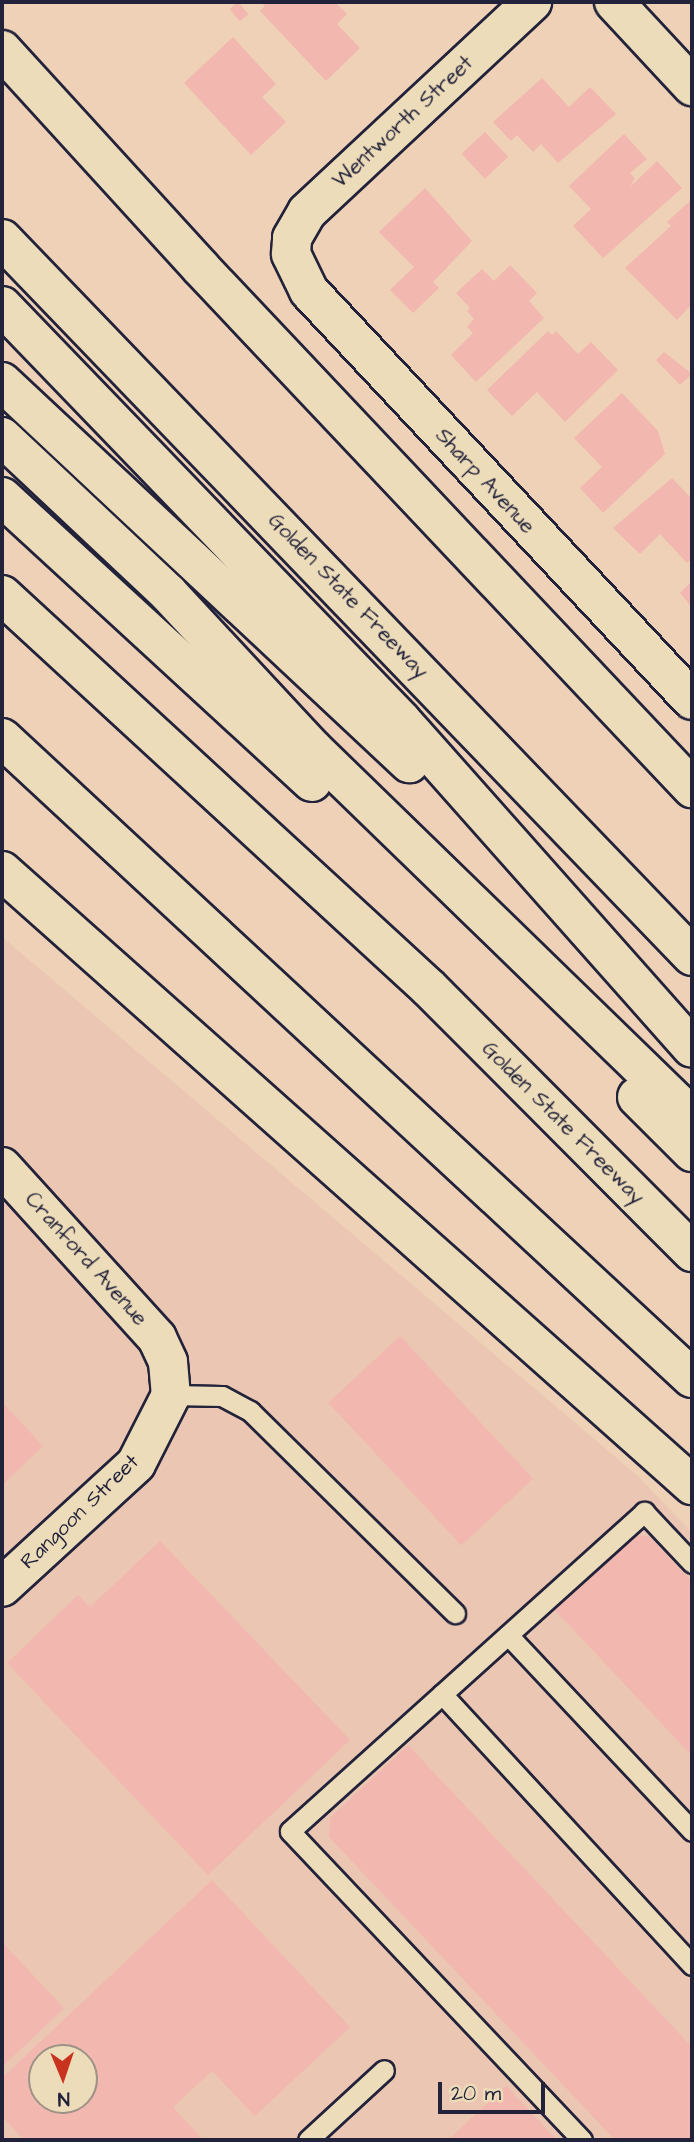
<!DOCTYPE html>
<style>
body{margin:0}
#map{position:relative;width:694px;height:2142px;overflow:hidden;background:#eed1b6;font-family:"Architects Daughter",sans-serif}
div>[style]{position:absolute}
.built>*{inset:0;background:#ebc6b2}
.building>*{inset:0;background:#f2b7ae;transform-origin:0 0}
.roads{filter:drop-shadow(2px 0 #22223b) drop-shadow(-2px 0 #22223b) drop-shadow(0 2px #22223b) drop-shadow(0 -2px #22223b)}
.lane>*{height:19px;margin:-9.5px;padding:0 9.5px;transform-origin:9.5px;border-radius:9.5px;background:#eddcb9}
.street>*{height:38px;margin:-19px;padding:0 19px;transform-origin:19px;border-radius:19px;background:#eddcb9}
.secondary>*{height:38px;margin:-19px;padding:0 19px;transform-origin:19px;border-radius:19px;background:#eddcb9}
.highway>*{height:38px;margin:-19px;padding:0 19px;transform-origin:19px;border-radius:19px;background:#eddcb9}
span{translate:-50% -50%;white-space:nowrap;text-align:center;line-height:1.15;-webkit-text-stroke:6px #eddcb9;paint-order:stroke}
.street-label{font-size:21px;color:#22223b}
.frame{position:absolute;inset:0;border:4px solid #22223b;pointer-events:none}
.north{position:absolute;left:28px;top:2044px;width:70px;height:70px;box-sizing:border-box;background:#eddcb9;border:2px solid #9c9287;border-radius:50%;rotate:178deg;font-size:19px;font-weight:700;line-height:28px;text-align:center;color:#22223b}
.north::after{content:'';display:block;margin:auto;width:24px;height:32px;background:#c8321e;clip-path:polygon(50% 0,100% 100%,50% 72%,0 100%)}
.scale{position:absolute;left:438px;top:2082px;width:107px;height:32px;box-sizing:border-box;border:4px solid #22223b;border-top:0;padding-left:9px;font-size:21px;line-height:24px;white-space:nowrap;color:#22223b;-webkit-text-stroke:5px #eddcb9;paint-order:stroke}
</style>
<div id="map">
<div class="built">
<i style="clip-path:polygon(evenodd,2px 937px,639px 1477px,692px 1533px,692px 2140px,2px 2140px,2px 937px,42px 2058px,84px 2058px,84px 2100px,42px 2100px,42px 2058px)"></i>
</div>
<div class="building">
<i style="left:238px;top:2px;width:16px;height:11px;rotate:50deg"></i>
<i style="clip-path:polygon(260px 2px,335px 2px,347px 14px,337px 24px,360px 48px,326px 81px,260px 11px,265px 6px)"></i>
<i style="clip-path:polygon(233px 37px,276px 84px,262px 97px,286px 122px,251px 155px,184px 83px)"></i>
<i style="clip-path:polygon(542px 78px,569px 107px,590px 87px,616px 114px,558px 163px,541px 144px,533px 152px,517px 135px,511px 141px,493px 122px)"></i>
<i style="left:485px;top:132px;width:34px;height:32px;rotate:47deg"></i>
<i style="clip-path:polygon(624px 134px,647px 159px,630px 173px,635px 178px,630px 187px,657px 161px,682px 188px,603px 258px,573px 226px,591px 209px,569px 186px)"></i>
<i style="clip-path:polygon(425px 188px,472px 241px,433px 282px,439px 288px,413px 313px,390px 290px,414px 267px,379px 232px)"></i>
<i style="clip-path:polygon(690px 201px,692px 304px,677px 320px,625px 268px,671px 226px,667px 222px)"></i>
<i style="clip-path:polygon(510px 265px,537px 293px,529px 301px,544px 318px,476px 382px,451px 355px,473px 333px,467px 327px,474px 319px,467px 311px,470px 308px,456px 293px,482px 269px,494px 281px)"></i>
<i style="clip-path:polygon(548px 331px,552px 335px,556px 331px,578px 354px,591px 342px,618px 370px,565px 422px,537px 392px,512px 416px,487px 390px)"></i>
<i style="clip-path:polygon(664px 352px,692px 374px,680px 385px,656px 360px)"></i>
<i style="clip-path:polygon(622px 393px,658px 431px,665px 454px,603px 513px,580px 488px,602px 467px,574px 438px)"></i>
<i style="clip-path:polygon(672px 478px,689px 496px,692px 493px,692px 558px,687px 563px,660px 534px,640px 554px,613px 528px)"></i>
<i style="clip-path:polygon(692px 581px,692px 607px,680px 593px)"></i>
<i style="left:400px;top:1336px;width:195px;height:98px;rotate:47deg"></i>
<i style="clip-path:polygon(2px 1402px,43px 1446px,2px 1485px)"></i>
<i style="clip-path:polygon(629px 1535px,649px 1536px,692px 1582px,692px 1756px,552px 1607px)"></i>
<i style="clip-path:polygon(160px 1541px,350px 1740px,208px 1875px,7px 1663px,78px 1595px,90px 1607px)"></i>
<i style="clip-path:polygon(408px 1745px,692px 2047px,692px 2140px,615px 2140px,329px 1837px,330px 1818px)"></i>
<i style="clip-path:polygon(evenodd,212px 1880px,350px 2027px,255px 2116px,212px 2071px,173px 2107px,203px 2140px,24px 2140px,2px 2116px,2px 2078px,212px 1880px,42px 2058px,84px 2058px,84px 2100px,42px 2100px,42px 2058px)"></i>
<i style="clip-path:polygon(2px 1942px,64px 2008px,2px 2067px)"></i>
<i style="clip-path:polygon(506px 2086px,557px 2140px,448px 2140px)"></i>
</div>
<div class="roads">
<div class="lane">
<i style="left:171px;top:1395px;width:51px;rotate:1.1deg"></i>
<i style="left:222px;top:1396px;width:32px;rotate:28deg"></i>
<i style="left:250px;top:1411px;width:288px;rotate:44.6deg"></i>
<i style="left:508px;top:1635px;width:269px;rotate:46.8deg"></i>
<i style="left:442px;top:1694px;width:369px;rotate:47.3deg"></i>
<i style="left:308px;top:2140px;width:103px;rotate:-42.6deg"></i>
<i style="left:582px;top:2140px;width:425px;rotate:-133.4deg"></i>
<i style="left:290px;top:1831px;width:477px;rotate:-42deg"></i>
<i style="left:644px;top:1512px;width:70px;rotate:46.7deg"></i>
</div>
<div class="street">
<i style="left:614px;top:2px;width:115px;rotate:47.1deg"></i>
<i style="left:291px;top:254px;width:41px;rotate:64.1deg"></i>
<i style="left:309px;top:291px;width:560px;rotate:46.88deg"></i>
<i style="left:2px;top:1167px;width:231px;rotate:47.8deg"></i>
<i style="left:157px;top:1338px;width:26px;rotate:65deg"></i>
<i style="left:168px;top:1362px;width:33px;rotate:85deg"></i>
<i style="left:171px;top:1395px;width:77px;rotate:116.9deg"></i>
<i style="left:136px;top:1464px;width:182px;rotate:137.5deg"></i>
</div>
<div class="secondary">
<i style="left:291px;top:254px;width:16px;rotate:-86deg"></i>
<i style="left:292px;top:238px;width:30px;rotate:-60deg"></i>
<i style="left:307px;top:212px;width:308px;rotate:-43deg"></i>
</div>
<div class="highway">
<i style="left:2px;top:50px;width:294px;rotate:47.6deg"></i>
<i style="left:200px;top:267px;width:717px;rotate:46.64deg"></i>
<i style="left:2px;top:239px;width:995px;rotate:46.1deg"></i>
<i style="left:2px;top:306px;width:575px;rotate:46.06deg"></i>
<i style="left:401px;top:720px;width:438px;rotate:48.4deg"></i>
<i style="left:2px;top:382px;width:558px;rotate:43.11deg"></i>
<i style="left:2px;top:437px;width:228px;rotate:43.2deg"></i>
<i style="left:168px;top:593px;width:213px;rotate:47.1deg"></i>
<i style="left:313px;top:749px;width:528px;rotate:44.16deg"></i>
<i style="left:2px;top:497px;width:421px;rotate:42.6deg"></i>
<i style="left:2px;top:595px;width:580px;rotate:42.63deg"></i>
<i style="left:429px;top:988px;width:373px;rotate:45.1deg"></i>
<i style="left:2px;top:738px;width:941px;rotate:42.85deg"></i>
<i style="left:2px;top:871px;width:924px;rotate:41.66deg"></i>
<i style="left:637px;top:1097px;width:78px;rotate:45deg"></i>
</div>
</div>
<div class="street-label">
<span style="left:403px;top:122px;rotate:-43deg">Wentworth Street</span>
<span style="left:485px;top:481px;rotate:47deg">Sharp Avenue</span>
<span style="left:348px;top:596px;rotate:46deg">Golden State Freeway</span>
<span style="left:563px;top:1123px;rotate:45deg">Golden State Freeway</span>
<span style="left:86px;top:1259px;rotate:48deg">Cranford Avenue</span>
<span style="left:80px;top:1512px;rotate:-44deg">Rangoon Street</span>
</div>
<div class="frame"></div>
<div class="north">N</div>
<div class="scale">20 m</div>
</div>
